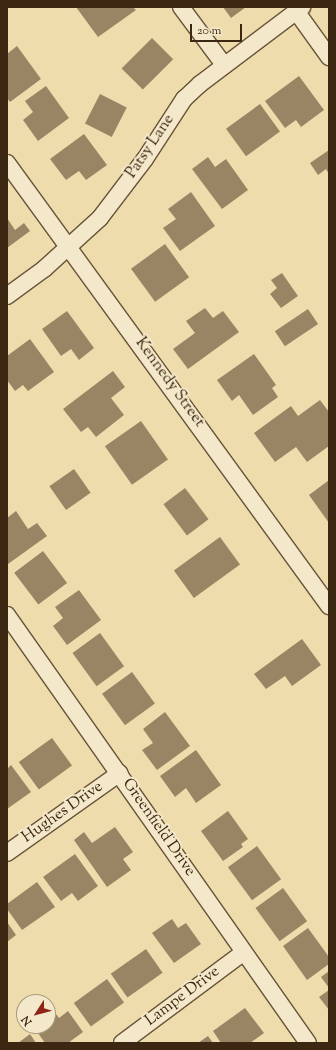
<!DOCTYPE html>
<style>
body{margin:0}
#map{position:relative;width:336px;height:1050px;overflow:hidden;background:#eedcad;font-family:"Sorts Mill Goudy",serif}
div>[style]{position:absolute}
.building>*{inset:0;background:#998563;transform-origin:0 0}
.roads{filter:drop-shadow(1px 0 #685439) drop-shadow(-1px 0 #685439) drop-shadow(0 1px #685439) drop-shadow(0 -1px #685439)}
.minor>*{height:16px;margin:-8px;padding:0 8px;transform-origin:8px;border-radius:8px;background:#f4e8ca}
span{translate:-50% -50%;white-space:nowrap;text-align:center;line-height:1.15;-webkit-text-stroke:4px #f4e8ca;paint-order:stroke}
.street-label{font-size:16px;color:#3c2712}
.frame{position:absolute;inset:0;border:8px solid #3c2712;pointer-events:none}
.north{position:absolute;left:16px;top:994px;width:40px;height:40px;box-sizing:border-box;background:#f4e8ca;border:1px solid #aa9b80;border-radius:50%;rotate:234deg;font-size:11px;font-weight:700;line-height:16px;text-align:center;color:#3c2712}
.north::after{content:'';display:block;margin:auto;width:14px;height:18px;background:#8f2418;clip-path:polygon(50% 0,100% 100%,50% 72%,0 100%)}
.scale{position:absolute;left:190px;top:24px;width:52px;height:18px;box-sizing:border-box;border:2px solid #3c2712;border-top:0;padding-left:5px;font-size:12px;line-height:14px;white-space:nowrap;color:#3c2712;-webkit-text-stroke:3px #f4e8ca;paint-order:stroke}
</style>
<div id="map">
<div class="building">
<i style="clip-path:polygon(76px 7px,133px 7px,136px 10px,98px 37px)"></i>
<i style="clip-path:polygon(223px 7px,246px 7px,231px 18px)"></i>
<i style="left:152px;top:38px;width:30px;height:43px;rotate:45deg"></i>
<i style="clip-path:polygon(17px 46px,41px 79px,10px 102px,7px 98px,7px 54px)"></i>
<i style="clip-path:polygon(299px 76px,324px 110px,301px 127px,296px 120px,285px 128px,265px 101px)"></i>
<i style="clip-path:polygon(46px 86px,69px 118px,38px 141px,23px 120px,33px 112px,25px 101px)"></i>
<i style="left:100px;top:94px;width:30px;height:33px;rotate:27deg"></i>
<i style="left:260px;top:104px;width:34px;height:42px;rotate:54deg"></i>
<i style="clip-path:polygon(84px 134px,107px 165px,86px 180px,79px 171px,66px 180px,50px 159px)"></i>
<i style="clip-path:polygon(329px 150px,329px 174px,326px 169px,318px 175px,310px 163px)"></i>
<i style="clip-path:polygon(208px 157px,215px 167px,226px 159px,248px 190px,222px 209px,192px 169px)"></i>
<i style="clip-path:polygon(191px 192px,215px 226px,180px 251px,163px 228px,176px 219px,168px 209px)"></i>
<i style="clip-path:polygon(7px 218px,15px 230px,24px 223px,30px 231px,7px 248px)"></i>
<i style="left:165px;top:244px;width:41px;height:42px;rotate:54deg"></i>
<i style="clip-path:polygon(282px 273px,298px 296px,281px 308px,270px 294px,277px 288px,271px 280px)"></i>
<i style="clip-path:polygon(205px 308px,213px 318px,223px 311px,239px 332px,188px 369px,173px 349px,195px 333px,186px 321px)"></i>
<i style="left:308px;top:309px;width:18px;height:40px;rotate:56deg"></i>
<i style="clip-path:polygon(67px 311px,94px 348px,79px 360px,71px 349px,61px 356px,42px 329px)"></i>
<i style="clip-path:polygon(30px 339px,54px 372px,28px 391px,23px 385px,15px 391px,7px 380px,7px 356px)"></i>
<i style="clip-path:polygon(254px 354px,276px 385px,272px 388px,278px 397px,253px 415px,239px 395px,232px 401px,217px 380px)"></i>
<i style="clip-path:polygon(113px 371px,125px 387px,111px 398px,124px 415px,96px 437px,88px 427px,81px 432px,63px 409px)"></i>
<i style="clip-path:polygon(320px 400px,329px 412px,329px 446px,307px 462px,296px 447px,275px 462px,254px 433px,291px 406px,298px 416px)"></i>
<i style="left:141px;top:421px;width:47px;height:44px;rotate:55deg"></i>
<i style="left:74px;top:469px;width:29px;height:30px;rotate:55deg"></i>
<i style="clip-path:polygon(329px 480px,329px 523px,309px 495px)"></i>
<i style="left:185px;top:488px;width:39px;height:27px;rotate:53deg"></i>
<i style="clip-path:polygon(16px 511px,28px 529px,37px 523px,47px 536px,8px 564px,7px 518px)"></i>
<i style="left:220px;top:537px;width:34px;height:57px;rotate:54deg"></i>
<i style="left:43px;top:551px;width:40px;height:36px;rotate:53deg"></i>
<i style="clip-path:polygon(79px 590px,101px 620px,67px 645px,53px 626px,63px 618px,55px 607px)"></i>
<i style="left:100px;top:633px;width:41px;height:34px;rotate:54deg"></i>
<i style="clip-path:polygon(302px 639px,321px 665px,292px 686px,285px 676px,266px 689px,254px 674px)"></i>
<i style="left:132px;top:672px;width:39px;height:37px;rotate:54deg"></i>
<i style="clip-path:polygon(165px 712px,190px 746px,157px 770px,142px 750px,153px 743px,143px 729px)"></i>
<i style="left:52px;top:738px;width:34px;height:41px;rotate:54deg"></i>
<i style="clip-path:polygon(196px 750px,221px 785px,196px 803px,186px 788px,175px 797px,160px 776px)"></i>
<i style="clip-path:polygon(11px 765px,31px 792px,7px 809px,7px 769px)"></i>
<i style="clip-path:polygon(228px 811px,248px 839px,241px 844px,243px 847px,223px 861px,201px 831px)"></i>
<i style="clip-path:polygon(115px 827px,133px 852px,123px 859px,131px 870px,107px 887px,74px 840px,84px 832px,92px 843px)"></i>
<i style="left:257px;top:846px;width:41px;height:36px;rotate:54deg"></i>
<i style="clip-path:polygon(75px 854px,98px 886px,78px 901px,72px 893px,61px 901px,43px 877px)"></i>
<i style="clip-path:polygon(37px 882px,55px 907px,22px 930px,7px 909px,7px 904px)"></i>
<i style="left:283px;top:888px;width:41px;height:34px;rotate:54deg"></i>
<i style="clip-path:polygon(172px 919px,178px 928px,186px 923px,201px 944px,174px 963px,152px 933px)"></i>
<i style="clip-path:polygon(7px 922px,16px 935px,7px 942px)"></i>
<i style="clip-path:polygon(308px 928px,329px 957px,329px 964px,307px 980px,283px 946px)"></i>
<i style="left:146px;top:949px;width:29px;height:43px;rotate:55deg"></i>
<i style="clip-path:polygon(329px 971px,329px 988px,321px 977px)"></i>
<i style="left:107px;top:979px;width:29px;height:41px;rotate:54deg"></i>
<i style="clip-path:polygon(329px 990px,329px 1010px,319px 997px)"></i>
<i style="clip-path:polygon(245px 1008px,264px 1033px,250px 1043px,221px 1043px,213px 1031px)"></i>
<i style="clip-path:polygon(53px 1010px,59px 1018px,68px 1011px,83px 1032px,68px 1043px,45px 1043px,33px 1026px,48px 1026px,48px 1013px)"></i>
<i style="clip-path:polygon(30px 1034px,36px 1043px,18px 1043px)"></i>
<i style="clip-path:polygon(208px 1036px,213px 1043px,198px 1043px)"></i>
</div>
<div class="roads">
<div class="minor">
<i style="left:181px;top:7px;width:72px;rotate:53.4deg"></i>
<i style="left:296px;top:11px;width:57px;rotate:54.3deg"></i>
<i style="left:7px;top:163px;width:548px;rotate:53.99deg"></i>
<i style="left:7px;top:296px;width:46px;rotate:-36.1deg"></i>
<i style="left:44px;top:269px;width:76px;rotate:-42.3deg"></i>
<i style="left:100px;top:218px;width:74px;rotate:-52.7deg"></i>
<i style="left:145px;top:159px;width:72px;rotate:-57deg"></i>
<i style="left:184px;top:99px;width:22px;rotate:-43deg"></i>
<i style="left:200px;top:84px;width:128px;rotate:-37deg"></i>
<i style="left:7px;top:615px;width:523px;rotate:54.88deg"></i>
<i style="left:7px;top:853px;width:138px;rotate:-35.3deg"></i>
<i style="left:122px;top:1043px;width:152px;rotate:-36.7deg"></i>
</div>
</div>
<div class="street-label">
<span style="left:151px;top:147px;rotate:-56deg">Patsy Lane</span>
<span style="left:169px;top:383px;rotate:54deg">Kennedy Street</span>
<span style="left:63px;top:813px;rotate:-35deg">Hughes Drive</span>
<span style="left:158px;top:828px;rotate:55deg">Greenfield Drive</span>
<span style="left:183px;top:997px;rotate:-37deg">Lampe Drive</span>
</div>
<div class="frame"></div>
<div class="north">N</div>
<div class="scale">20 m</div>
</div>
